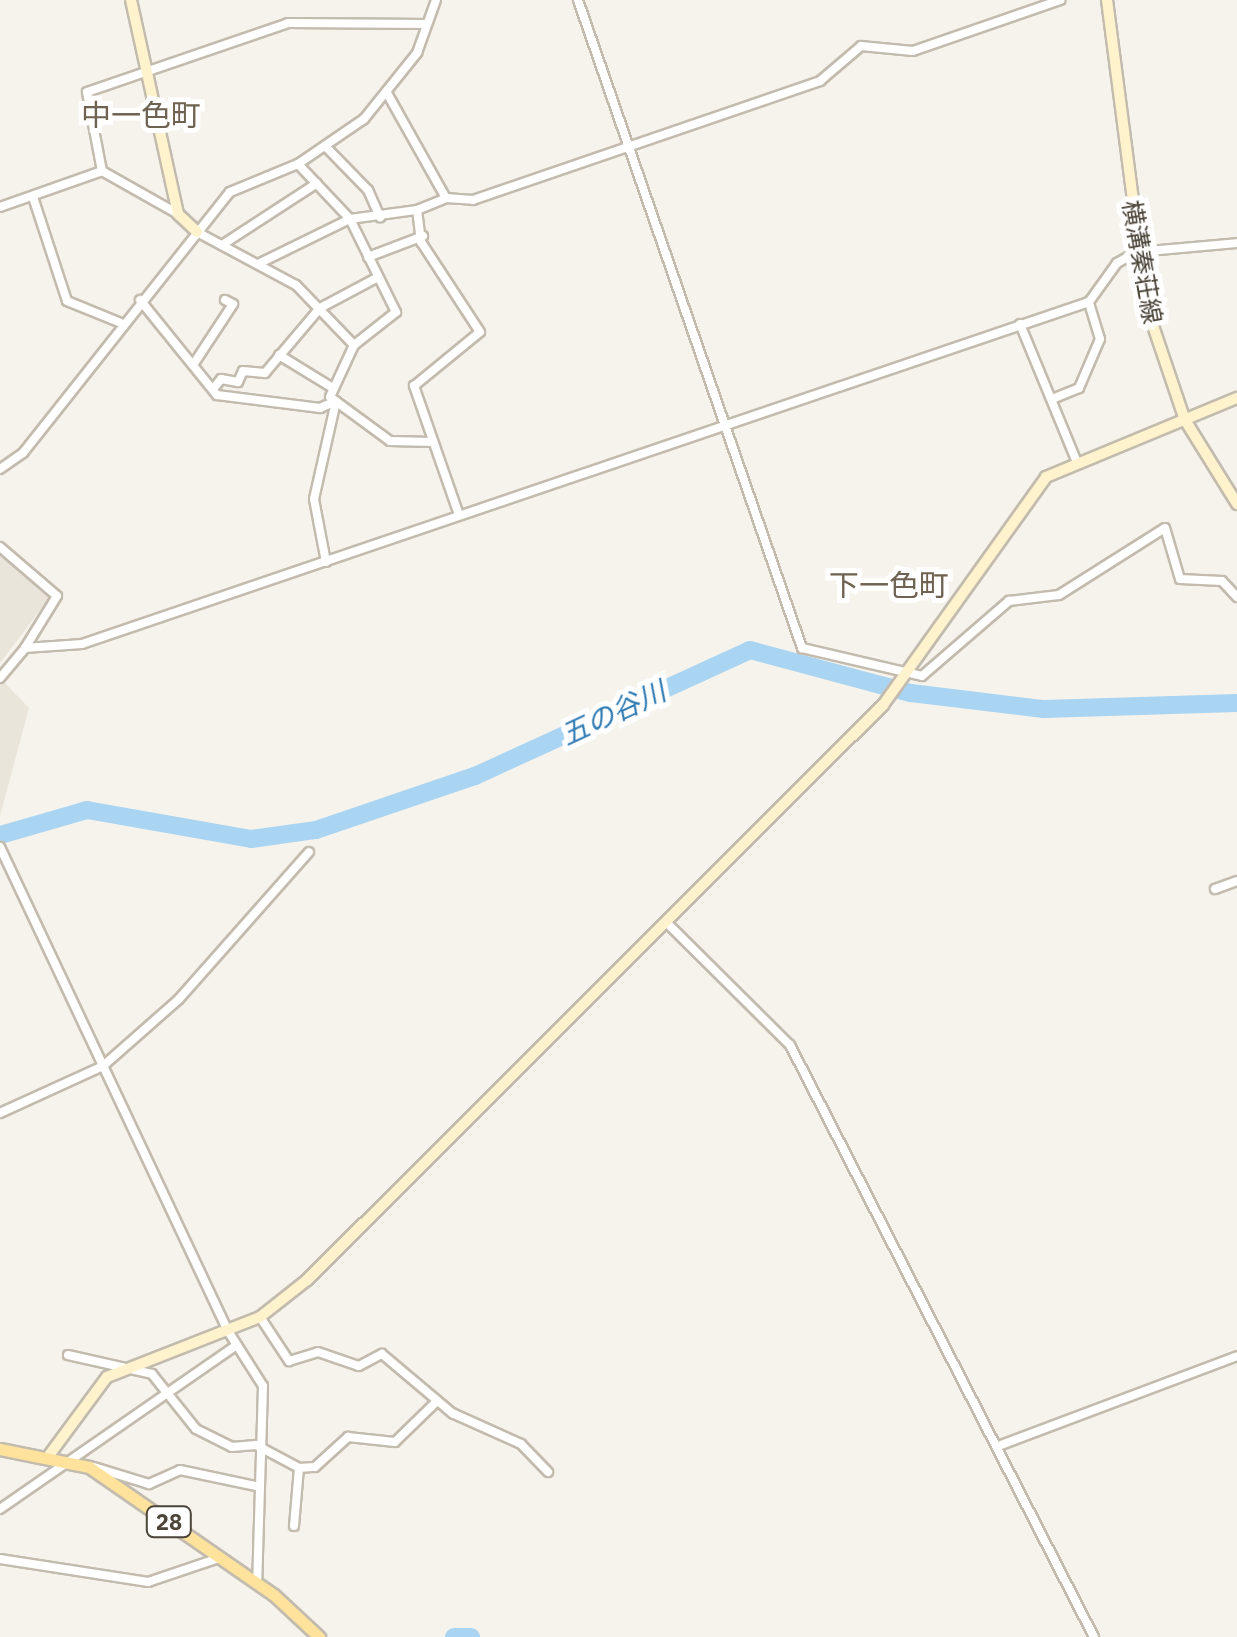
<!DOCTYPE html>
<meta charset="utf-8">
<style>
body{margin:0}
#map{position:relative;width:1237px;height:1637px;overflow:hidden;background:#f6f3ec;font-family:"IBM Plex Sans","Noto Sans JP",sans-serif}
div>[style]{position:absolute}
.residential>*{inset:0;background:#eae5da}
.river>*{height:18px;margin:-9px;padding:0 9px;transform-origin:9px;border-radius:9px;background:#a9d4f2}
.roads{filter:drop-shadow(2px 0 #c2bbae) drop-shadow(-2px 0 #c2bbae) drop-shadow(0 2px #c2bbae) drop-shadow(0 -2px #c2bbae)}
.street>*{height:8px;margin:-4px;padding:0 4px;transform-origin:4px;border-radius:4px;background:#fff}
.secondary>*{height:10px;margin:-5px;padding:0 5px;transform-origin:5px;border-radius:5px;background:#fff3cd}
.primary>*{height:11px;margin:-5.5px;padding:0 5.5px;transform-origin:5.5px;border-radius:5.5px;background:#ffe39c}
span{translate:-50% -50%;white-space:nowrap;text-align:center;line-height:1.15;-webkit-text-stroke:10px #fff;paint-order:stroke}
.shield-label span{padding:2px 8px;background:#fff;border:2px solid;border-radius:8px;-webkit-text-stroke-width:0}
.shield-label{font-size:22px;color:#4b4439;font-weight:700}
.street-label{font-size:25px;color:#4b4439}
.water-label{font-size:28px;color:#2e7ab2;font-style:italic}
.quarter-label{font-size:30px;color:#6e6250}
</style>
<div id="map">
<div class="residential">
<i style="clip-path:polygon(0 553px,50px 597px,0 663px)"></i>
<i style="clip-path:polygon(0 678px,29px 708px,0 816px)"></i>
</div>
<div class="river">
<i style="left:0;top:835px;width:91px;rotate:-16deg"></i>
<i style="left:87px;top:810px;width:167px;rotate:10deg"></i>
<i style="left:251px;top:839px;width:66px;rotate:-7.9deg"></i>
<i style="left:316px;top:830px;width:168px;rotate:-18.8deg"></i>
<i style="left:475px;top:776px;width:302px;rotate:-24.6deg"></i>
<i style="left:750px;top:650px;width:167px;rotate:15deg"></i>
<i style="left:911px;top:693px;width:134px;rotate:6.9deg"></i>
<i style="left:1044px;top:709px;width:193px;rotate:-1.8deg"></i>
<i style="left:454px;top:1637px;width:17px"></i>
</div>
<div class="roads">
<div class="street">
<i style="left:578px;top:0;width:686px;rotate:70.93deg"></i>
<i style="left:802px;top:648px;width:123px;rotate:13.1deg"></i>
<i style="left:922px;top:676px;width:115px;rotate:-40.8deg"></i>
<i style="left:1009px;top:601px;width:50px;rotate:-6.8deg"></i>
<i style="left:1059px;top:595px;width:125px;rotate:-32.3deg"></i>
<i style="left:1165px;top:528px;width:53px;rotate:73.6deg"></i>
<i style="left:1180px;top:579px;width:42px;rotate:2.7deg"></i>
<i style="left:1222px;top:581px;width:22px;rotate:47deg"></i>
<i style="left:387px;top:93px;width:120px;rotate:60.7deg"></i>
<i style="left:326px;top:147px;width:60px;rotate:45.7deg"></i>
<i style="left:368px;top:190px;width:30px;rotate:66deg"></i>
<i style="left:298px;top:164px;width:76px;rotate:46.6deg"></i>
<i style="left:350px;top:219px;width:68px;rotate:-7.7deg"></i>
<i style="left:102px;top:171px;width:80px;rotate:-100.8deg"></i>
<i style="left:87px;top:92px;width:213px;rotate:-18.9deg"></i>
<i style="left:288px;top:23px;width:139px;rotate:0.4deg"></i>
<i style="left:33px;top:197px;width:109px;rotate:71.9deg"></i>
<i style="left:67px;top:301px;width:58px;rotate:22.2deg"></i>
<i style="left:0;top:207px;width:108px;rotate:-19.4deg"></i>
<i style="left:102px;top:171px;width:87px;rotate:29.5deg"></i>
<i style="left:197px;top:232px;width:112px;rotate:28.2deg"></i>
<i style="left:296px;top:285px;width:83px;rotate:46deg"></i>
<i style="left:222px;top:245px;width:113px;rotate:-33.1deg"></i>
<i style="left:368px;top:257px;width:59px;rotate:-20.9deg"></i>
<i style="left:260px;top:263px;width:100px;rotate:-26.1deg"></i>
<i style="left:350px;top:219px;width:104px;rotate:63.7deg"></i>
<i style="left:396px;top:312px;width:53px;rotate:141.8deg"></i>
<i style="left:354px;top:345px;width:57px;rotate:114.8deg"></i>
<i style="left:330px;top:397px;width:74px;rotate:36.3deg"></i>
<i style="left:390px;top:441px;width:43px;rotate:1.3deg"></i>
<i style="left:140px;top:300px;width:122px;rotate:51deg"></i>
<i style="left:217px;top:395px;width:104px;rotate:7.2deg"></i>
<i style="left:320px;top:408px;width:17px;rotate:-24deg"></i>
<i style="left:1020px;top:324px;width:147px;rotate:67.6deg"></i>
<i style="left:279px;top:355px;width:61px;rotate:31.6deg"></i>
<i style="left:193px;top:365px;width:73px;rotate:-56.7deg"></i>
<i style="left:233px;top:304px;width:9px;rotate:-153deg"></i>
<i style="left:213px;top:389px;width:13px;rotate:-51deg"></i>
<i style="left:221px;top:379px;width:17px;rotate:10deg"></i>
<i style="left:238px;top:382px;width:12px;rotate:-66deg"></i>
<i style="left:243px;top:371px;width:22px;rotate:5deg"></i>
<i style="left:265px;top:373px;width:85px;rotate:-49.8deg"></i>
<i style="left:320px;top:308px;width:66px;rotate:-28.1deg"></i>
<i style="left:1052px;top:399px;width:29px;rotate:-22deg"></i>
<i style="left:1079px;top:388px;width:53px;rotate:-66.8deg"></i>
<i style="left:1100px;top:339px;width:39px;rotate:-107deg"></i>
<i style="left:0;top:469px;width:28px;rotate:-35deg"></i>
<i style="left:23px;top:453px;width:333px;rotate:-51.6deg"></i>
<i style="left:230px;top:192px;width:74px;rotate:-22.4deg"></i>
<i style="left:298px;top:164px;width:80px;rotate:-34.3deg"></i>
<i style="left:364px;top:119px;width:85px;rotate:-51.2deg"></i>
<i style="left:417px;top:53px;width:56px;rotate:-70.3deg"></i>
<i style="left:459px;top:515px;width:137px;rotate:-109.2deg"></i>
<i style="left:414px;top:386px;width:85px;rotate:-39.3deg"></i>
<i style="left:480px;top:332px;width:108px;rotate:-123.2deg"></i>
<i style="left:421px;top:242px;width:32px;rotate:-97deg"></i>
<i style="left:417px;top:210px;width:31px;rotate:-22deg"></i>
<i style="left:446px;top:198px;width:27px;rotate:4deg"></i>
<i style="left:473px;top:200px;width:367px;rotate:-18.9deg"></i>
<i style="left:820px;top:81px;width:54px;rotate:-40.5deg"></i>
<i style="left:861px;top:46px;width:52px;rotate:5.5deg"></i>
<i style="left:913px;top:51px;width:156px;rotate:-19.1deg"></i>
<i style="left:0;top:547px;width:75px;rotate:40.7deg"></i>
<i style="left:57px;top:596px;width:61px;rotate:121.6deg"></i>
<i style="left:326px;top:562px;width:64px;rotate:-100.8deg"></i>
<i style="left:314px;top:499px;width:100px;rotate:-77.3deg"></i>
<i style="left:0;top:678px;width:39px;rotate:-50deg"></i>
<i style="left:25px;top:648px;width:57px;rotate:-4deg"></i>
<i style="left:82px;top:644px;width:1063px;rotate:-18.76deg"></i>
<i style="left:1089px;top:302px;width:48px;rotate:-54.3deg"></i>
<i style="left:1117px;top:263px;width:23px;rotate:-29deg"></i>
<i style="left:1137px;top:252px;width:100px;rotate:-5.1deg"></i>
<i style="left:0;top:847px;width:535px;rotate:64.78deg"></i>
<i style="left:228px;top:1331px;width:65px;rotate:57.5deg"></i>
<i style="left:263px;top:1386px;width:198px;rotate:91.7deg"></i>
<i style="left:1215px;top:889px;width:23px;rotate:-20deg"></i>
<i style="left:668px;top:924px;width:172px;rotate:44.8deg"></i>
<i style="left:790px;top:1045px;width:665px;rotate:62.82deg"></i>
<i style="left:0;top:1113px;width:113px;rotate:-24.5deg"></i>
<i style="left:103px;top:1066px;width:101px;rotate:-41.4deg"></i>
<i style="left:179px;top:999px;width:196px;rotate:-48.5deg"></i>
<i style="left:260px;top:1317px;width:53px;rotate:56.6deg"></i>
<i style="left:289px;top:1361px;width:30px;rotate:-17deg"></i>
<i style="left:318px;top:1352px;width:43px;rotate:18.9deg"></i>
<i style="left:359px;top:1366px;width:26px;rotate:-28deg"></i>
<i style="left:382px;top:1354px;width:92px;rotate:40.1deg"></i>
<i style="left:452px;top:1413px;width:76px;rotate:24.2deg"></i>
<i style="left:521px;top:1444px;width:39px;rotate:46deg"></i>
<i style="left:68px;top:1355px;width:86px;rotate:12.7deg"></i>
<i style="left:152px;top:1374px;width:70px;rotate:51.3deg"></i>
<i style="left:196px;top:1429px;width:40px;rotate:26.6deg"></i>
<i style="left:232px;top:1447px;width:24px;rotate:-5deg"></i>
<i style="left:256px;top:1445px;width:49px;rotate:28.1deg"></i>
<i style="left:299px;top:1468px;width:16px;rotate:-4deg"></i>
<i style="left:315px;top:1467px;width:45px;rotate:-42.3deg"></i>
<i style="left:348px;top:1437px;width:47px;rotate:6.1deg"></i>
<i style="left:395px;top:1442px;width:59px;rotate:-44.3deg"></i>
<i style="left:998px;top:1446px;width:255px;rotate:-20.6deg"></i>
<i style="left:94px;top:1467px;width:58px;rotate:17.2deg"></i>
<i style="left:149px;top:1484px;width:34px;rotate:-24deg"></i>
<i style="left:180px;top:1470px;width:78px;rotate:11.9deg"></i>
<i style="left:0;top:1509px;width:288px;rotate:-34.7deg"></i>
<i style="left:294px;top:1526px;width:58px;rotate:-85.1deg"></i>
<i style="left:0;top:1559px;width:150px;rotate:8.8deg"></i>
<i style="left:148px;top:1582px;width:75px;rotate:-18.7deg"></i>
</div>
<div class="secondary">
<i style="left:131px;top:0;width:219px;rotate:77.6deg"></i>
<i style="left:178px;top:214px;width:26px;rotate:43deg"></i>
<i style="left:1107px;top:0;width:311px;rotate:82.6deg"></i>
<i style="left:1147px;top:308px;width:118px;rotate:71.3deg"></i>
<i style="left:1185px;top:420px;width:99px;rotate:58.2deg"></i>
<i style="left:50px;top:1454px;width:96px;rotate:-53.5deg"></i>
<i style="left:107px;top:1377px;width:164px;rotate:-21.4deg"></i>
<i style="left:260px;top:1317px;width:60px;rotate:-38.2deg"></i>
<i style="left:307px;top:1280px;width:814px;rotate:-44.95deg"></i>
<i style="left:883px;top:705px;width:280px;rotate:-54.4deg"></i>
<i style="left:1046px;top:477px;width:207px;rotate:-22.5deg"></i>
</div>
<div class="primary">
<i style="left:0;top:1449px;width:91px;rotate:11.4deg"></i>
<i style="left:89px;top:1467px;width:225px;rotate:34.7deg"></i>
<i style="left:274px;top:1595px;width:62px;rotate:43deg"></i>
</div>
</div>
<div class="shield-label">
<span style="left:169px;top:1522px">28</span>
</div>
<div class="street-label">
<span style="left:1142px;top:262px;rotate:80deg">横溝秦荘線</span>
</div>
<div class="water-label">
<span style="left:613px;top:713px;rotate:-25deg">五の谷川</span>
</div>
<div class="quarter-label">
<span style="left:141px;top:115px">中一色町</span>
<span style="left:889px;top:585px">下一色町</span>
</div>
</div>
